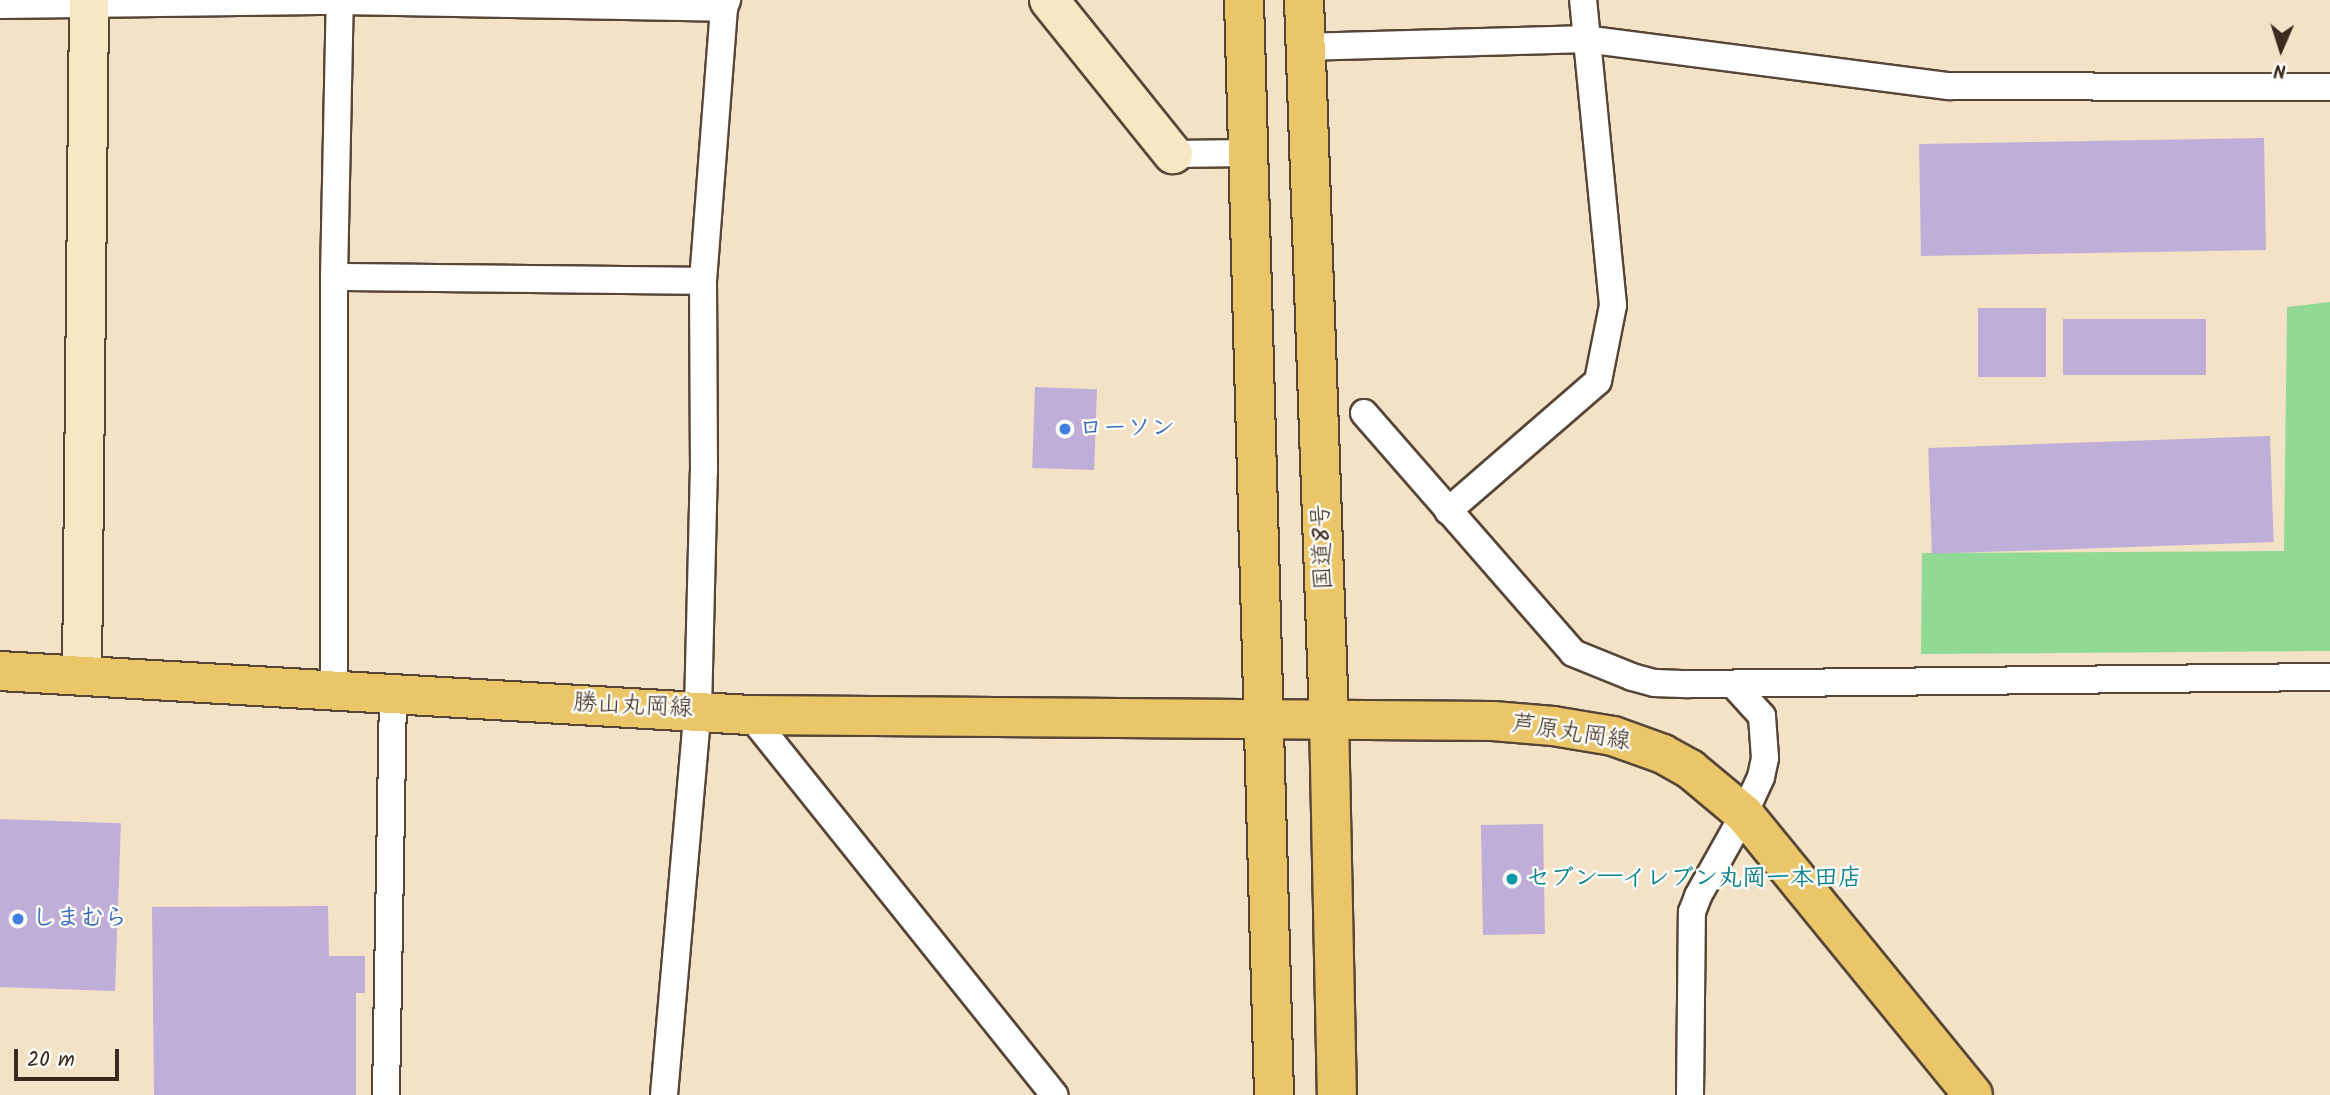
<!DOCTYPE html>
<meta charset="utf-8">
<style>
body{margin:0}
#map{position:relative;width:2330px;height:1095px;overflow:hidden;background:#f3e2c6;font-family:Kalam,"Klee One",sans-serif}
div>[style]{position:absolute}
.green>*{inset:0;background:#91da95}
.building>*{inset:0;background:#beaed8;transform-origin:0 0}
.roads{filter:drop-shadow(2px 0 #574637) drop-shadow(-2px 0 #574637) drop-shadow(0 2px #574637) drop-shadow(0 -2px #574637)}
.street>*{height:26px;margin:-13px;padding:0 13px;transform-origin:13px;border-radius:13px;background:#fff}
.secondary>*{height:38px;margin:-19px;padding:0 19px;transform-origin:19px;border-radius:19px;background:#f7e8c3}
.primary>*{height:38px;margin:-19px;padding:0 19px;transform-origin:19px;border-radius:19px;background:#ebc669}
.highway>*{height:38px;margin:-19px;padding:0 19px;transform-origin:19px;border-radius:19px;background:#ebc669}
.dots>*{width:19px;height:19px;translate:-50% -50%;box-sizing:border-box;border:4px solid #fdfcf7;border-radius:50%}
span{translate:-50% -50%;white-space:nowrap;text-align:center;line-height:1.15;-webkit-text-stroke:5px #fdfcf7;paint-order:stroke}
.shop-label{font-size:24px;color:#366cbe;font-weight:700}
.left{translate:0 -50%;text-align:left}
.street-label{font-size:24px;color:#3b2a1e}
.culture-label{font-size:24px;color:#0d838f;font-weight:700}
.north{position:absolute;left:2246px;top:14px;width:70px;height:70px;-webkit-text-stroke:5px #fdfcf7;paint-order:stroke;rotate:183deg;font-size:19px;font-weight:700;line-height:28px;text-align:center;color:#3b2a1e}
.north::after{content:'';display:block;margin:auto;width:24px;height:32px;background:#3b2a1e;clip-path:polygon(50% 0,100% 100%,50% 72%,0 100%)}
.scale{position:absolute;left:14px;top:1049px;width:105px;height:32px;box-sizing:border-box;border:4px solid #3b2a1e;border-top:0;padding-left:9px;font-size:21px;line-height:24px;white-space:nowrap;color:#3b2a1e;-webkit-text-stroke:5px #fdfcf7;paint-order:stroke}
</style>
<div id="map">
<div class="green">
<i style="clip-path:polygon(2330px 302px,2330px 651px,1921px 654px,1922px 553px,2284px 551px,2287px 307px)"></i>
</div>
<div class="building">
<i style="left:2264px;top:138px;width:112px;height:345px;rotate:89deg"></i>
<i style="left:1978px;top:308px;width:68px;height:69px"></i>
<i style="left:2063px;top:319px;width:143px;height:56px"></i>
<i style="left:1035px;top:387px;width:62px;height:81px;rotate:2deg"></i>
<i style="left:2270px;top:436px;width:106px;height:342px;rotate:88deg"></i>
<i style="left:0;top:819px;width:121px;height:168px;rotate:2deg"></i>
<i style="left:1543px;top:824px;width:110px;height:62px;rotate:89deg"></i>
<i style="clip-path:polygon(328px 906px,329px 956px,365px 956px,365px 993px,356px 993px,356px 1095px,154px 1095px,152px 907px)"></i>
</div>
<div class="roads">
<div class="street">
<i style="left:0;top:5px;width:340px;rotate:-0.7deg"></i>
<i style="left:340px;top:1px;width:384px;rotate:1deg"></i>
<i style="left:1306px;top:47px;width:279px;rotate:-1.6deg"></i>
<i style="left:1585px;top:39px;width:367px;rotate:7.4deg"></i>
<i style="left:1949px;top:86px;width:381px;rotate:0.2deg"></i>
<i style="left:1173px;top:154px;width:75px;rotate:-0.8deg"></i>
<i style="left:334px;top:277px;width:369px;rotate:0.6deg"></i>
<i style="left:1364px;top:413px;width:318px;rotate:48.9deg"></i>
<i style="left:1573px;top:653px;width:64px;rotate:22.1deg"></i>
<i style="left:1632px;top:677px;width:23px;rotate:15deg"></i>
<i style="left:1654px;top:683px;width:35px;rotate:2deg"></i>
<i style="left:1689px;top:684px;width:641px;rotate:-0.63deg"></i>
<i style="left:1448px;top:511px;width:198px;rotate:-40.9deg"></i>
<i style="left:1598px;top:381px;width:77px;rotate:-78.8deg"></i>
<i style="left:1613px;top:305px;width:306px;rotate:-95.6deg"></i>
<i style="left:334px;top:689px;width:412px;rotate:-90deg"></i>
<i style="left:334px;top:277px;width:277px;rotate:-88.8deg"></i>
<i style="left:750px;top:715px;width:487px;rotate:51.3deg"></i>
<i style="left:386px;top:1095px;width:402px;rotate:-89deg"></i>
<i style="left:664px;top:1095px;width:386px;rotate:-85deg"></i>
<i style="left:698px;top:710px;width:238px;rotate:-88.6deg"></i>
<i style="left:704px;top:472px;width:191px;rotate:-90.3deg"></i>
<i style="left:703px;top:281px;width:274px;rotate:-85.6deg"></i>
<i style="left:724px;top:8px;width:9px;rotate:-69deg"></i>
<i style="left:1690px;top:1095px;width:183px;rotate:-89.4deg"></i>
<i style="left:1692px;top:912px;width:17px;rotate:-69deg"></i>
<i style="left:1698px;top:896px;width:94px;rotate:-60.7deg"></i>
<i style="left:1744px;top:814px;width:41px;rotate:-65.3deg"></i>
<i style="left:1761px;top:777px;width:19px;rotate:-78deg"></i>
<i style="left:1765px;top:758px;width:42px;rotate:-94.1deg"></i>
<i style="left:1762px;top:716px;width:43px;rotate:-132.2deg"></i>
</div>
<div class="secondary">
<i style="left:1049px;top:0;width:198px;rotate:51.2deg"></i>
<i style="left:82px;top:674px;width:674px;rotate:-89.4deg"></i>
</div>
<div class="primary">
<i style="left:0;top:671px;width:751px;rotate:3.36deg"></i>
<i style="left:750px;top:715px;width:743px;rotate:0.46deg"></i>
<i style="left:1493px;top:721px;width:60px;rotate:4.8deg"></i>
<i style="left:1553px;top:726px;width:61px;rotate:9.5deg"></i>
<i style="left:1613px;top:736px;width:53px;rotate:19.8deg"></i>
<i style="left:1663px;top:754px;width:31px;rotate:29deg"></i>
<i style="left:1690px;top:769px;width:70px;rotate:39.8deg"></i>
<i style="left:1744px;top:814px;width:362px;rotate:50.8deg"></i>
</div>
<div class="highway">
<i style="left:1244px;top:0;width:1095px;rotate:88.43deg"></i>
<i style="left:1304px;top:0;width:718px;rotate:88.01deg"></i>
<i style="left:1329px;top:718px;width:377px;rotate:88.8deg"></i>
</div>
</div>
<div class="dots">
<i style="left:1065px;top:429px;background:#3f7fe0"></i>
<i style="left:1512px;top:879px;background:#0f9aa8"></i>
<i style="left:18px;top:919px;background:#3f7fe0"></i>
</div>
<div class="shop-label">
<span class="left" style="left:1079px;top:429px">ローソン</span>
<span class="left" style="left:32px;top:919px">しまむら</span>
</div>
<div class="street-label">
<span style="left:1323px;top:547px;rotate:-92deg">国道8号</span>
<span style="left:633px;top:706px;rotate:3deg">勝山丸岡線</span>
<span style="left:1571px;top:733px;rotate:9deg">芦原丸岡線</span>
</div>
<div class="culture-label">
<span class="left" style="left:1526px;top:879px">セブン―イレブン丸岡一本田店</span>
</div>
<div class="north">N</div>
<div class="scale">20 m</div>
</div>
